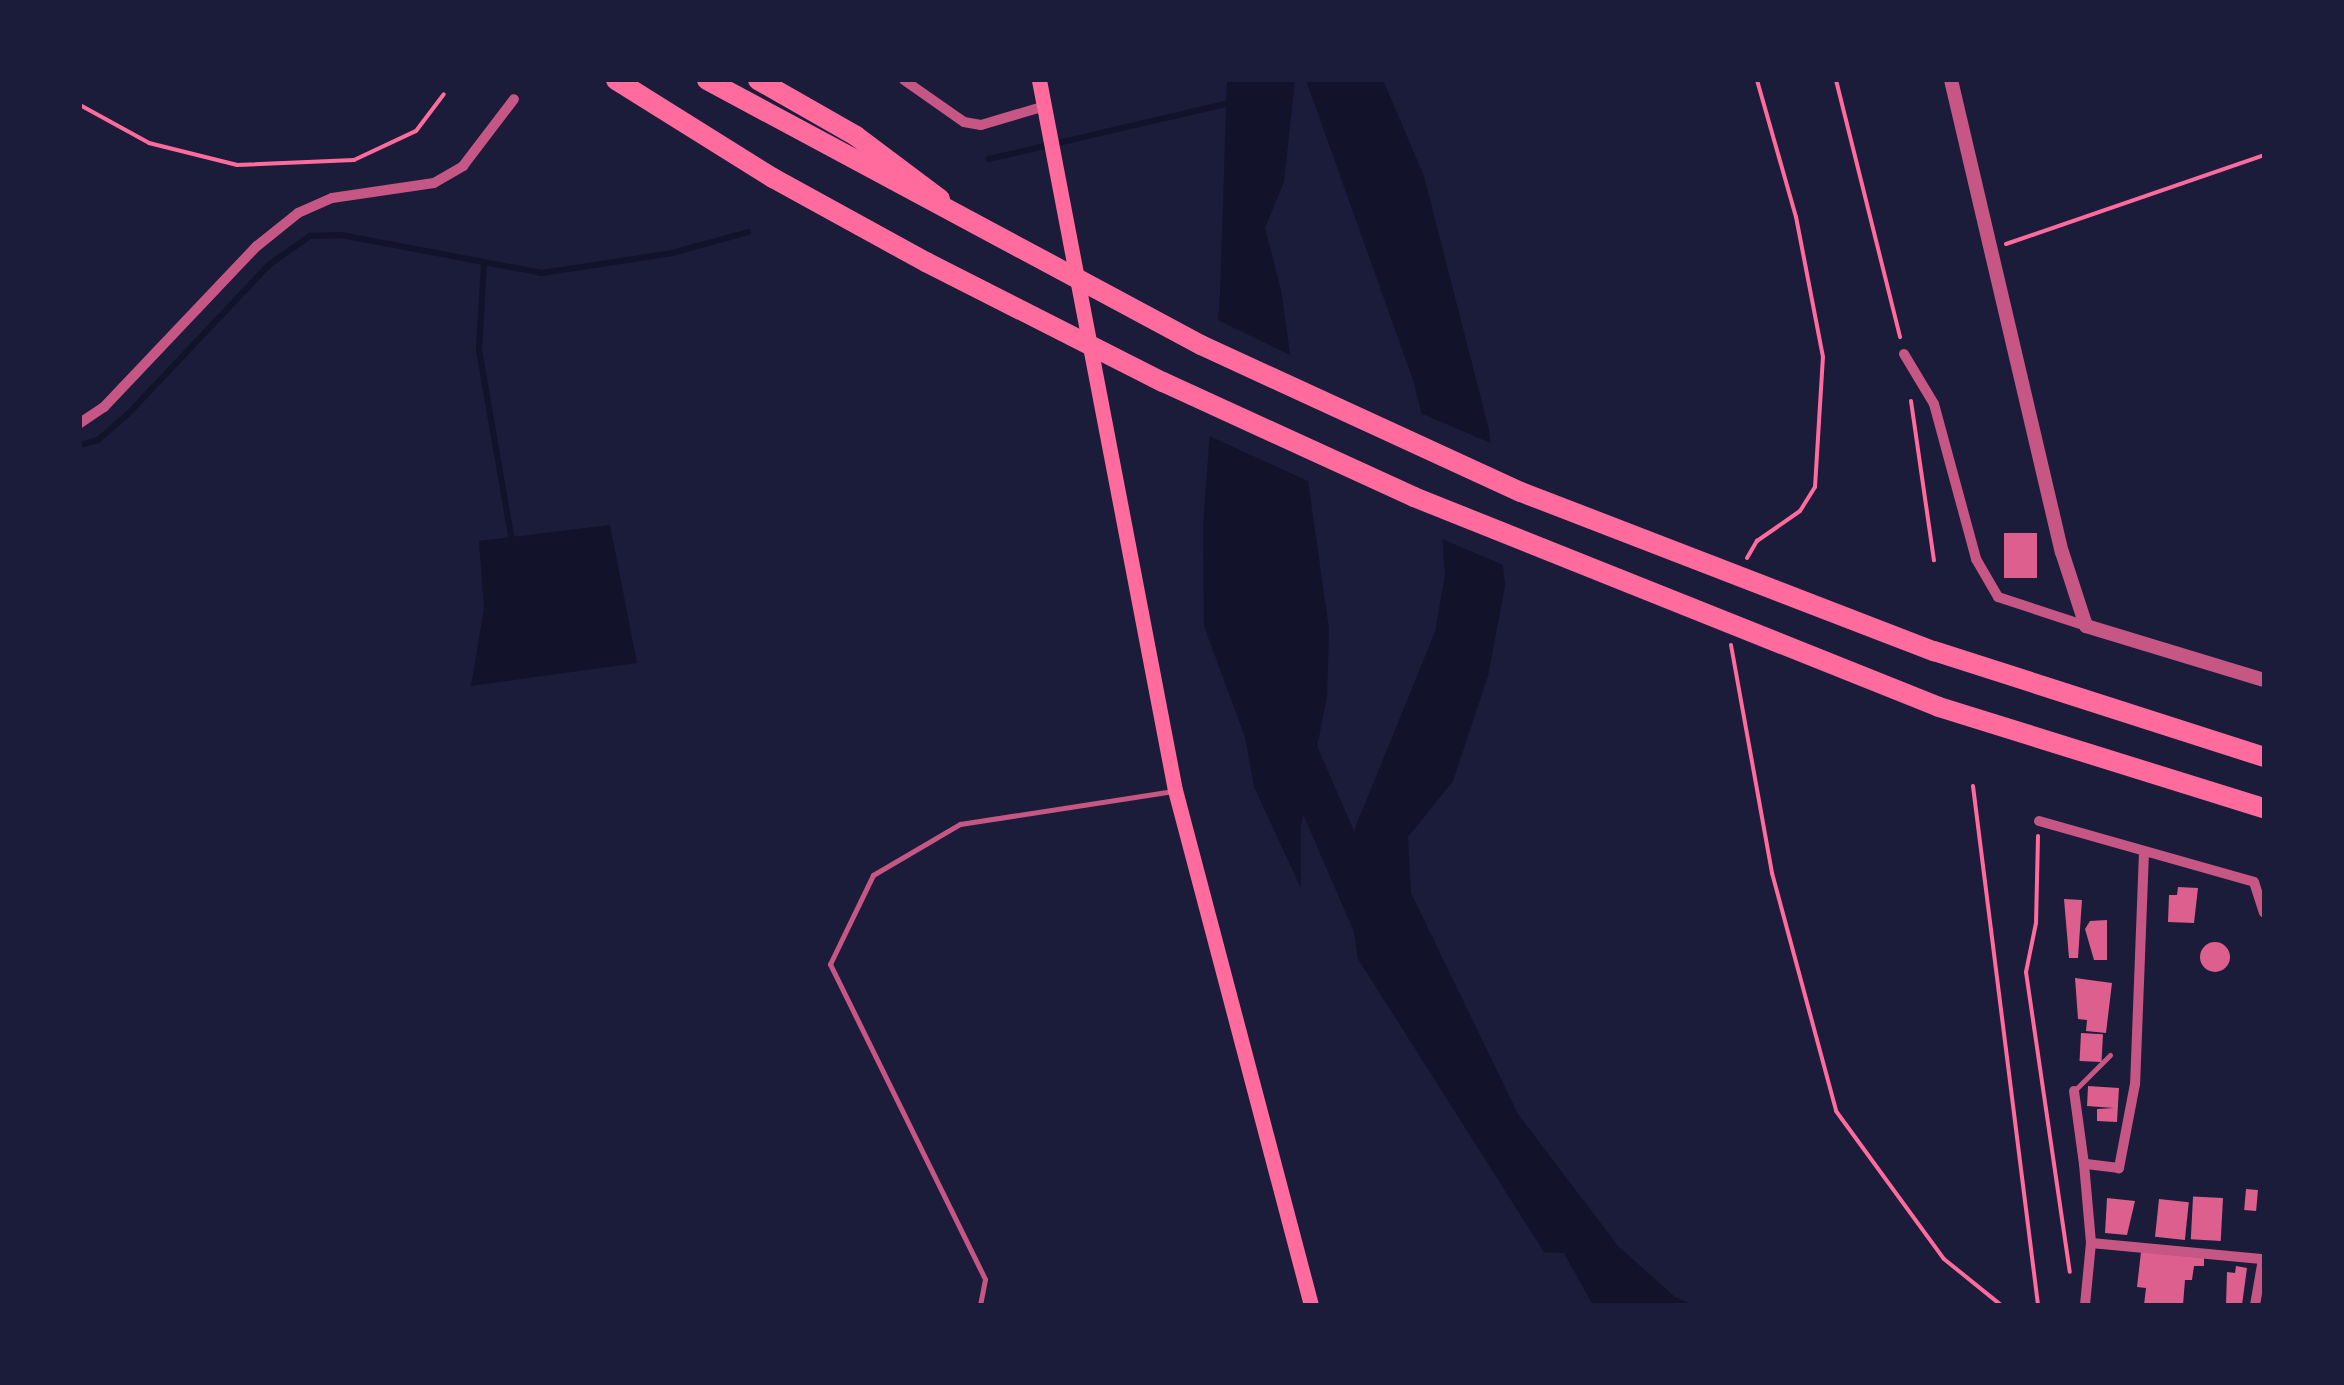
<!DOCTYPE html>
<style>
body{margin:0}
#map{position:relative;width:2344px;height:1385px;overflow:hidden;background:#1b1b3a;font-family:Commissioner,sans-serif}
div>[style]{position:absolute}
.water>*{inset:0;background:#12122b}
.pier>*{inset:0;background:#1b1b3a}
.stream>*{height:6px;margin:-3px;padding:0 3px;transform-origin:3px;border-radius:3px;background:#12122b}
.river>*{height:40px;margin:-20px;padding:0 20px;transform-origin:20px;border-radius:20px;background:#12122b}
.building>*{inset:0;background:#dd5f8e;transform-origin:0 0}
.round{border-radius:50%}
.path>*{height:4px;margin:-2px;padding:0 2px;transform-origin:2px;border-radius:2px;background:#ff6b9d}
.service>*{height:5px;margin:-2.5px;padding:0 2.5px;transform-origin:2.5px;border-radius:2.5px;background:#c65784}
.minor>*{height:10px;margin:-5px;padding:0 5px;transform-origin:5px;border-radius:5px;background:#c65784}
.tertiary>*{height:14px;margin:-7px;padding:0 7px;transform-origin:7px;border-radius:7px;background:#c65784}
.secondary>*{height:15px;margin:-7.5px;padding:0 7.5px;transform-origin:7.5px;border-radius:7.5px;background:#ff6b9d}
.motorway>*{height:20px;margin:-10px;padding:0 10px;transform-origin:10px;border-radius:10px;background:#ff6b9d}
span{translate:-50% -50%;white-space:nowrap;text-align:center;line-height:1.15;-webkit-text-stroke:10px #1b1b3a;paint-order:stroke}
.frame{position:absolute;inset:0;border:82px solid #1b1b3a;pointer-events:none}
</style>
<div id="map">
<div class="water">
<i style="clip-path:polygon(1227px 80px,1295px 80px,1284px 182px,1265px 228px,1281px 290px,1329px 629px,1327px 697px,1301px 826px,1301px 888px,1254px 787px,1245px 737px,1204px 626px,1203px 526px,1220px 295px)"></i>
<i style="clip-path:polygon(1306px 80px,1383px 80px,1424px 176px,1489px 430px,1505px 586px,1488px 676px,1453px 781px,1408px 837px,1411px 893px,1518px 1114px,1618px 1246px,1675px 1297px,1694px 1305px,1593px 1305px,1564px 1253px,1544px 1252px,1358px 959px,1352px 920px,1355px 828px,1435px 632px,1445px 575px,1438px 478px,1413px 380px)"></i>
<i style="clip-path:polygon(610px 525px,637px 663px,471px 686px,484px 608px,479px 541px)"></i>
</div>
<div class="pier">
<i style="clip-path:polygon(1214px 318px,1296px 358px,1314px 484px,1205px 434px)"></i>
<i style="clip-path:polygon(1416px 411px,1495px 445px,1508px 567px,1437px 537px,1433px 479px)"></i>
</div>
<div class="stream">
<i style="left:989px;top:159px;width:247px;rotate:-13.1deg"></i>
<i style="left:484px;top:263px;width:87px;rotate:93.3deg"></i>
<i style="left:479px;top:350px;width:189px;rotate:80.2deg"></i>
<i style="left:80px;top:445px;width:19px;rotate:-16deg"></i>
<i style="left:98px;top:440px;width:38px;rotate:-41deg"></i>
<i style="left:127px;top:415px;width:208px;rotate:-46.6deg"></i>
<i style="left:270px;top:264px;width:49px;rotate:-35deg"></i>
<i style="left:310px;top:236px;width:31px;rotate:-2deg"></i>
<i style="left:341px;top:235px;width:205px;rotate:10.7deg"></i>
<i style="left:542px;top:273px;width:132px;rotate:-8.7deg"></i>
<i style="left:672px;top:253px;width:79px;rotate:-15.4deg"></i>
</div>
<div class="river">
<i style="left:1291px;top:736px;width:211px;rotate:66.6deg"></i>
</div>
<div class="building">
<i style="left:2037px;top:533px;width:45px;height:33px;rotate:90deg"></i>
<i style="clip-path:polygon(2178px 887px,2198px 888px,2194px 923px,2168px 922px,2169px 895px,2177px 895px)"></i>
<i style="clip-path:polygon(2064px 899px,2082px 900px,2078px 958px,2069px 958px)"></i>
<i style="clip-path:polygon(2107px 920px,2107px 960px,2094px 960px,2085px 929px,2090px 921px)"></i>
<i class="round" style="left:2200px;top:942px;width:30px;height:30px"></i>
<i style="clip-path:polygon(2075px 978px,2112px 983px,2106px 1033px,2086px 1031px,2087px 1020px,2078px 1019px)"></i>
<i style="left:2081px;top:1033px;width:22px;height:28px;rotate:3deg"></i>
<i style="clip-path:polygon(2088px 1086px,2119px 1088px,2117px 1122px,2097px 1121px,2097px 1109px,2114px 1108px,2087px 1106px)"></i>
<i style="left:2246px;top:1189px;width:12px;height:21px;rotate:5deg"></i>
<i style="clip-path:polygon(2107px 1198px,2135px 1201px,2127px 1235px,2105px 1233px)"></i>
<i style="left:2223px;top:1198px;width:43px;height:30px;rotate:93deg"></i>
<i style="left:2159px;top:1199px;width:30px;height:38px;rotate:6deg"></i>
<i style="clip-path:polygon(2141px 1252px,2204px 1258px,2204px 1266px,2194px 1266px,2192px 1280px,2185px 1280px,2183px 1305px,2144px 1305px,2146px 1288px,2137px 1287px)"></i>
<i style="clip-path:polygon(2236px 1266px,2247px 1268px,2242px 1305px,2226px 1305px,2227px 1272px,2235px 1273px)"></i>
</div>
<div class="path">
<i style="left:1836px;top:80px;width:265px;rotate:76deg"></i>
<i style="left:80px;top:105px;width:79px;rotate:28.8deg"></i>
<i style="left:149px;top:143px;width:91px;rotate:14deg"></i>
<i style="left:237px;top:165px;width:117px;rotate:-2.4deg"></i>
<i style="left:354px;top:160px;width:68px;rotate:-25.1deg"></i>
<i style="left:416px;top:131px;width:46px;rotate:-52.9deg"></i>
<i style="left:2006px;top:244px;width:273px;rotate:-19deg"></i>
<i style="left:1911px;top:401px;width:161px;rotate:81.8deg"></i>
<i style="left:1747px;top:558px;width:20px;rotate:-60deg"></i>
<i style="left:1757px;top:541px;width:52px;rotate:-34.9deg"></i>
<i style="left:1800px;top:511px;width:28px;rotate:-58deg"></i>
<i style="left:1815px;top:487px;width:130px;rotate:-86.5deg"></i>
<i style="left:1823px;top:357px;width:143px;rotate:-100.9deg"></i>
<i style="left:1796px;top:217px;width:142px;rotate:-105.9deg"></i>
<i style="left:1731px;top:645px;width:232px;rotate:79.8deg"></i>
<i style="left:1772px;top:873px;width:246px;rotate:74.9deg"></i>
<i style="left:1836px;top:1111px;width:183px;rotate:53.9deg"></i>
<i style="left:1944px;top:1259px;width:73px;rotate:38.9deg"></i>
<i style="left:1973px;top:786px;width:523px;rotate:82.86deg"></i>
<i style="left:2038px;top:836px;width:87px;rotate:91.3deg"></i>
<i style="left:2036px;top:923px;width:50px;rotate:101.5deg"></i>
<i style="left:2026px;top:972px;width:303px;rotate:81.7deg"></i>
</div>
<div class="service">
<i style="left:2074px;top:1091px;width:51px;rotate:-45deg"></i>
<i style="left:980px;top:1305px;width:26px;rotate:-79deg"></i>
<i style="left:985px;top:1279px;width:351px;rotate:-116.2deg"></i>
<i style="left:830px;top:964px;width:99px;rotate:-64.2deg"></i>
<i style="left:873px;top:875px;width:101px;rotate:-30.4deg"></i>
<i style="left:960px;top:824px;width:216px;rotate:-8.8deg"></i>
</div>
<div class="minor">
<i style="left:904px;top:80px;width:73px;rotate:35deg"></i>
<i style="left:964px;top:122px;width:17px;rotate:10deg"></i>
<i style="left:981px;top:125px;width:67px;rotate:-16.5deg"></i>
<i style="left:1904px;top:354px;width:58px;rotate:59deg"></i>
<i style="left:1934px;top:404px;width:161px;rotate:74.8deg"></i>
<i style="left:1976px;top:559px;width:44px;rotate:59.9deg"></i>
<i style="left:1998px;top:597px;width:93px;rotate:18.2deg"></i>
<i style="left:80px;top:423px;width:29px;rotate:-34deg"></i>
<i style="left:104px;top:407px;width:222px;rotate:-46.5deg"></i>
<i style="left:257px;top:246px;width:53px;rotate:-38.8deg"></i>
<i style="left:298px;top:213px;width:37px;rotate:-24deg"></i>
<i style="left:332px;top:198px;width:103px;rotate:-8.4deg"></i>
<i style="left:434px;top:183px;width:34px;rotate:-30deg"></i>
<i style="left:463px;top:166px;width:84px;rotate:-52.7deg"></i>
<i style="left:2039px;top:821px;width:223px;rotate:15.8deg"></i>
<i style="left:2254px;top:882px;width:32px;rotate:72deg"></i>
<i style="left:2144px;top:852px;width:232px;rotate:92.2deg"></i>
<i style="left:2135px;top:1084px;width:86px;rotate:100.8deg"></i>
<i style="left:2119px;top:1168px;width:35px;rotate:-173deg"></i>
<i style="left:2084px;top:1164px;width:79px;rotate:84.9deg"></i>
<i style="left:2091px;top:1243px;width:171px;rotate:5.4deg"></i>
<i style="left:2074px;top:1091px;width:74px;rotate:82.2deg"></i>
<i style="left:2085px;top:1305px;width:62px;rotate:-84.5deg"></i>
<i style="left:2255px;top:1305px;width:47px;rotate:-80.1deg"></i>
</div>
<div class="tertiary">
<i style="left:1951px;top:80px;width:485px;rotate:76.8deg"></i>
<i style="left:2062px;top:552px;width:78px;rotate:72deg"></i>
<i style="left:2086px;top:626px;width:186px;rotate:16.9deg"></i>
</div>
<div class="secondary">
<i style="left:1039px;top:80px;width:723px;rotate:79.16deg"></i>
<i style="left:1175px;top:790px;width:533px;rotate:75.21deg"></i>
</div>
<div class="motorway">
<i style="left:616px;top:80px;width:185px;rotate:32deg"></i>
<i style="left:773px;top:178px;width:175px;rotate:28.8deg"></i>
<i style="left:926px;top:262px;width:266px;rotate:26.9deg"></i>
<i style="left:1163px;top:382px;width:276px;rotate:24.6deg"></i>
<i style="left:1414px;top:497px;width:565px;rotate:21.8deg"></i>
<i style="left:1939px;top:707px;width:340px;rotate:17.3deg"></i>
<i style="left:707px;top:80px;width:561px;rotate:28.21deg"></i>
<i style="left:1201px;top:345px;width:352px;rotate:24.7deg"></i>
<i style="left:1521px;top:492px;width:443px;rotate:21.1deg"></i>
<i style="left:1934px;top:651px;width:347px;rotate:17.8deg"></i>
<i style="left:758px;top:80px;width:113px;rotate:29.7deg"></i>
<i style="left:856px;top:136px;width:105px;rotate:36.9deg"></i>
</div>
<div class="frame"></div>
</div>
